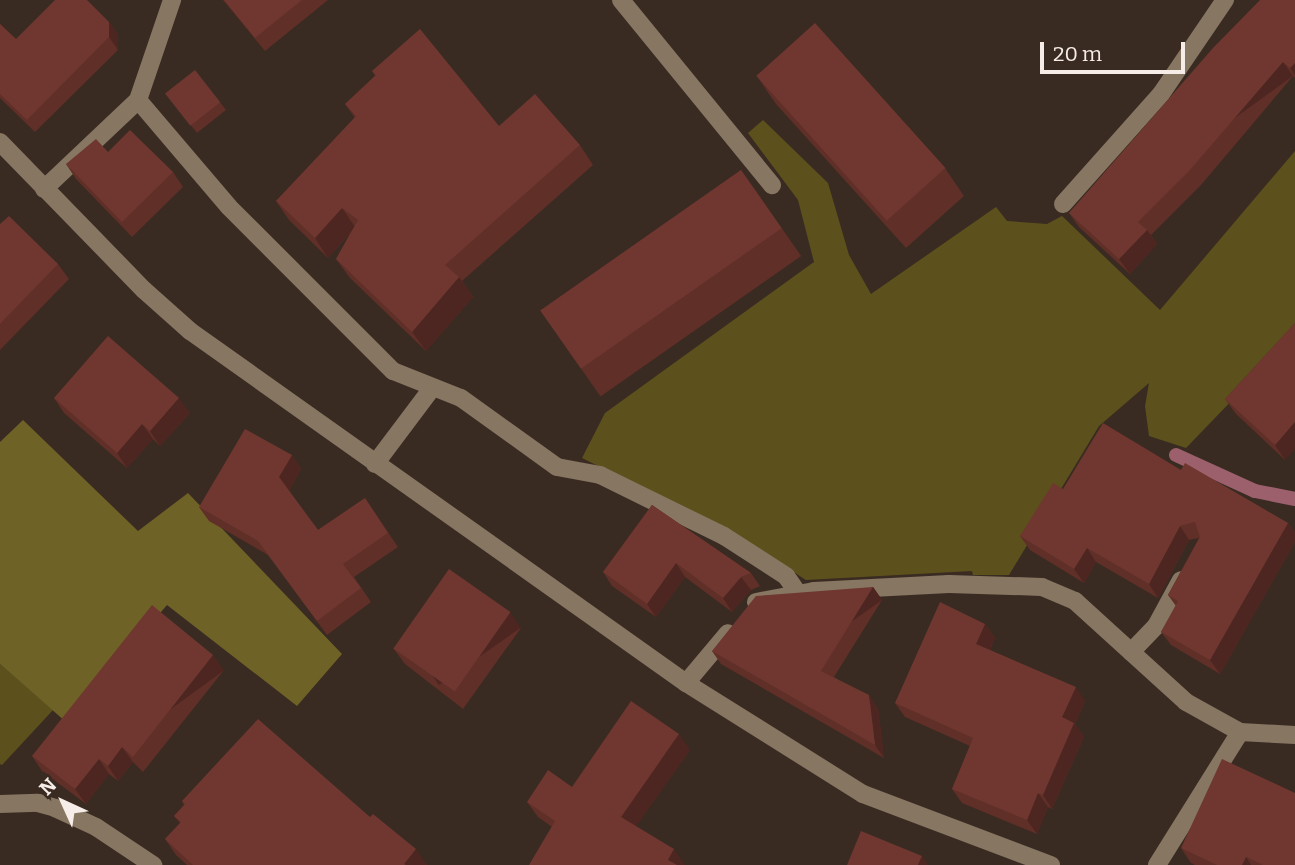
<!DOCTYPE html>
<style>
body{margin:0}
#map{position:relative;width:1295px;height:865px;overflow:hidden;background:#392b22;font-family:Bitter,serif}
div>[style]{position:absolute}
.green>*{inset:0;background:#5c511c}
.forest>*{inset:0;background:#6f6226}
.stream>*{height:14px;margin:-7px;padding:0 7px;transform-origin:7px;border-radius:7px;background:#9c606c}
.minor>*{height:18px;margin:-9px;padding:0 9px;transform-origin:9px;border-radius:9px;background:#867662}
.wall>*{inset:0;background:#5f2f28;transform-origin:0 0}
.shaded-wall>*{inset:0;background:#4e2621;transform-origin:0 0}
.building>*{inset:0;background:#6f372f;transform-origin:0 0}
span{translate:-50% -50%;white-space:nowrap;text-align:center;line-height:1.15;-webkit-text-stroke:6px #392b22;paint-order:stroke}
.north{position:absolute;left:28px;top:767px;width:70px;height:70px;-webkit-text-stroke:5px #392b22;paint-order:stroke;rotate:315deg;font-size:19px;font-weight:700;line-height:28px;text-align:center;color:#f7ede8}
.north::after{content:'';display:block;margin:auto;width:24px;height:32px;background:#f7ede8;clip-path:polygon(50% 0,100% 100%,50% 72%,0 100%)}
.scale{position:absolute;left:1040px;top:42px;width:145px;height:32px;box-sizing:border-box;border:4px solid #f7ede8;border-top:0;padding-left:9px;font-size:21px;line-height:24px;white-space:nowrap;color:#f7ede8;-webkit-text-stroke:5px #392b22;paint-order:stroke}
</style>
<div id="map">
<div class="green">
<i style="clip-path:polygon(763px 120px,828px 183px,849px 255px,871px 294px,996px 207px,1007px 221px,1047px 224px,1062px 216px,1160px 310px,1295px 151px,1295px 335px,1186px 448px,1149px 436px,1145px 406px,1149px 383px,1099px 426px,1009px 575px,973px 575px,972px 571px,806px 580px,733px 533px,582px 458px,605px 413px,814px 262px,798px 200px,748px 133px)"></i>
<i style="clip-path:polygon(0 664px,53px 710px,2px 765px,0 764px)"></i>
</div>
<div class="forest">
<i style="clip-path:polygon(23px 420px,138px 531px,188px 493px,342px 654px,297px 706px,167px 605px,66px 722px,0 664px,0 442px)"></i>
</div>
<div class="stream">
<i style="left:1176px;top:455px;width:87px;rotate:24.5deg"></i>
<i style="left:1255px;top:491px;width:41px;rotate:11.3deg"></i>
</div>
<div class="minor">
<i style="left:621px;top:0;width:239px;rotate:50.8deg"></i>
<i style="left:138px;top:100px;width:140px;rotate:49.6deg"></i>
<i style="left:229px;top:207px;width:232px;rotate:45deg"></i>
<i style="left:393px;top:371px;width:73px;rotate:21.7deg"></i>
<i style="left:461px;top:398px;width:118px;rotate:35.7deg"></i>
<i style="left:557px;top:467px;width:44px;rotate:10.5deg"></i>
<i style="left:600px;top:475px;width:138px;rotate:26.2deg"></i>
<i style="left:724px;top:536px;width:74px;rotate:32.8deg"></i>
<i style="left:786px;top:576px;width:19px;rotate:55deg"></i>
<i style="left:0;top:142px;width:206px;rotate:45.8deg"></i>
<i style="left:144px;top:290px;width:62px;rotate:41.7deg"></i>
<i style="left:190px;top:331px;width:608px;rotate:35.36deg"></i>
<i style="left:686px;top:683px;width:209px;rotate:32.1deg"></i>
<i style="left:863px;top:794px;width:201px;rotate:20.7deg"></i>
<i style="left:44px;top:189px;width:129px;rotate:-43.4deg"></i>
<i style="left:138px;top:100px;width:106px;rotate:-71.2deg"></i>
<i style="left:1063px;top:204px;width:147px;rotate:-48.3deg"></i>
<i style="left:1161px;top:94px;width:114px;rotate:-55.8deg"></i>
<i style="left:375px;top:464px;width:95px;rotate:-53.1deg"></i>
<i style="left:756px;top:602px;width:59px;rotate:-10.7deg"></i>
<i style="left:814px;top:591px;width:135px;rotate:-3deg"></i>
<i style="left:949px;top:584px;width:93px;rotate:1.8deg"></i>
<i style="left:1042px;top:587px;width:36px;rotate:23deg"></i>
<i style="left:1075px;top:601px;width:150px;rotate:42.3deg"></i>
<i style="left:1186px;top:702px;width:62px;rotate:29.1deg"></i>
<i style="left:1240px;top:732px;width:55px;rotate:3.1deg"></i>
<i style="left:1131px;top:652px;width:36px;rotate:-46deg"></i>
<i style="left:1156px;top:626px;width:52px;rotate:-61.5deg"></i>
<i style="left:686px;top:683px;width:65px;rotate:-50deg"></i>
<i style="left:0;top:804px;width:38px;rotate:-2deg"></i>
<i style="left:38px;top:803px;width:18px;rotate:16deg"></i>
<i style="left:55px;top:808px;width:45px;rotate:24.9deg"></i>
<i style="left:96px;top:827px;width:69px;rotate:33.7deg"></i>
<i style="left:1157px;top:865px;width:157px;rotate:-58deg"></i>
</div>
<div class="wall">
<i style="clip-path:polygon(223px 0,328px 0,265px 51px)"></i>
<i style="clip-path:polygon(1295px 0,1295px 78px,1293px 76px,1201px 185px,1151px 235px,1157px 244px,1130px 274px,1079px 227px,1069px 213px)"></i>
<i style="clip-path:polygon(109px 22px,118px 35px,118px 50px,35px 132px,0 98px,0 24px,16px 39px)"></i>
<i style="clip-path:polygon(372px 71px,499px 126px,580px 145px,593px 165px,462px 281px,473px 297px,426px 351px,350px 278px,336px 259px,351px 232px,328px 258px,289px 220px,276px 201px,355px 118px,345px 104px,375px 76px)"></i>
<i style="clip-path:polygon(756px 75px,945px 168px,964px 196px,906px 248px,776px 104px)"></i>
<i style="clip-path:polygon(166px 94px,220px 102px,226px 110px,197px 133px)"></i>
<i style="clip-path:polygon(108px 152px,173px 172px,183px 187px,132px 237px,76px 179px,66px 164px)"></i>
<i style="left:741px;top:170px;width:105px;height:245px;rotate:55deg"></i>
<i style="clip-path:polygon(0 224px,58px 264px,69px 279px,0 350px)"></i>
<i style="clip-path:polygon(1295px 323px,1285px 460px,1236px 414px,1225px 399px)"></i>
<i style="clip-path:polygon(54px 398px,190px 413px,160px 446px,153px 439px,127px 468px,64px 413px)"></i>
<i style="clip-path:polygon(292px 455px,301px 469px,289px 491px,318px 530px,365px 498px,398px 547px,354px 577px,371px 602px,327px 635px,268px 555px,209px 521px,199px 507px)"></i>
<i style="clip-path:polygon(1181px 470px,1288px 523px,1295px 532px,1295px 542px,1220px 674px,1171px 645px,1161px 632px,1176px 606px,1168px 595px,1199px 538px,1189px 540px,1158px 598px,1096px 562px,1084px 583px,1030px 550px,1020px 536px,1063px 489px)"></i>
<i style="clip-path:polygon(652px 505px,751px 573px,760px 586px,751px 590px,732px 612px,685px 577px,656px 617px,612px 586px,603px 572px)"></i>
<i style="clip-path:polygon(873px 587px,882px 600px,834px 677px,878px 708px,884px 758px,721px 664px,712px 651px)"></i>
<i style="clip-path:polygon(985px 624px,995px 638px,990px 650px,1085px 701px,1075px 724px,1084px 737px,1052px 809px,1048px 807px,1037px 834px,962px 803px,952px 789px,970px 746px,905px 717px,895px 703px)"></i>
<i style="clip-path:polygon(521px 628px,463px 709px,405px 664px,393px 648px)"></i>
<i style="clip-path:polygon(224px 670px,143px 772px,133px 762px,118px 781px,109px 774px,86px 804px,42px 771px,32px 756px)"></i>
<i style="clip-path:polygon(690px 750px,636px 826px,552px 827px,538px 817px,527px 802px)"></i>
<i style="clip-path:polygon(182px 801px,370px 817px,427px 865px,187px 865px,176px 855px,165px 839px,180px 823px,174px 816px,184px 805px)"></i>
<i style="clip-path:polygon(1181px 848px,1295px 865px,1195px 865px,1191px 863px)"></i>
</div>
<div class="shaded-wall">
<i style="clip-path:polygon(109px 22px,118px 35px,118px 50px,109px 37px)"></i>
<i style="left:1283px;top:62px;width:17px;height:143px;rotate:54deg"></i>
<i style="clip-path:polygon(1295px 63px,1295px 76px,1290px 68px)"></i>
<i style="clip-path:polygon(342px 208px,355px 227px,328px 258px,315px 238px)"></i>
<i style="clip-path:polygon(1147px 230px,1157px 244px,1130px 274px,1119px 259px)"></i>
<i style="clip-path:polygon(459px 277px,473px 297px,426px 351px,412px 332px)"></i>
<i style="clip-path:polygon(179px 398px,190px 413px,160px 446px,150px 431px)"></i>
<i style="clip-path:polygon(1295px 422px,1295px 449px,1285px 460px,1275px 445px)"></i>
<i style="clip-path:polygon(142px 424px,153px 439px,127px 468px,117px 453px)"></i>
<i style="clip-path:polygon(292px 455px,301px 469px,289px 491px,279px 477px)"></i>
<i style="clip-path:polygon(1288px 523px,1295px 532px,1295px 542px,1220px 674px,1210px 660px)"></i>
<i style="clip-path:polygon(1180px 526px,1189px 540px,1158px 598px,1149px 584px)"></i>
<i style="clip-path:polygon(1087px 548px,1096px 562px,1084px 583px,1074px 569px)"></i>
<i style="clip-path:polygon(676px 563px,685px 577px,656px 617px,647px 604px)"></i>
<i style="clip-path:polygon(741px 577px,751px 590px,732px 612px,723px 598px)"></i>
<i style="left:873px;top:587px;width:16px;height:99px;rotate:55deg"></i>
<i style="left:510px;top:612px;width:19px;height:100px;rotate:55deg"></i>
<i style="clip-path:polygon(985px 624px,995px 638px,986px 658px,976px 644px)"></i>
<i style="left:213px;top:655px;width:19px;height:130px;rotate:54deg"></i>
<i style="clip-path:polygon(1076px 687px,1085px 701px,1075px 724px,1084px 737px,1052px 809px,1043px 795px,1062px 717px)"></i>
<i style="clip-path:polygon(869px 695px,878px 708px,884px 758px,875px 745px)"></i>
<i style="clip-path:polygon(679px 734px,690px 750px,632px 832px,621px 817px)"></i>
<i style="clip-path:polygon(122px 747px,133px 762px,118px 781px,108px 766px)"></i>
<i style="clip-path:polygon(99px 759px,109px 774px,86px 804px,75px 789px)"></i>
<i style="clip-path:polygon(1038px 793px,1048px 807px,1037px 834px,1027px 820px)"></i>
<i style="clip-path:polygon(416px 849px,427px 865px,404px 865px,404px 864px)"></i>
<i style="clip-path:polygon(674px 849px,685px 865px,672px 865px,668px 860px)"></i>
<i style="clip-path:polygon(922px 856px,928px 865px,918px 865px)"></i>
<i style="clip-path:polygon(1246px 857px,1251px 865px,1242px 865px)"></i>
</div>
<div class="building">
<i style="clip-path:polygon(55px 0,87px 0,109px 22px,109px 37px,27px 120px,0 94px,0 24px,16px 39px)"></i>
<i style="clip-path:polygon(224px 0,302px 0,255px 38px)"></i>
<i style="clip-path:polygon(1260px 0,1295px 0,1295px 63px,1290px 68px,1283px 62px,1190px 170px,1138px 222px,1147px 230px,1119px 259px,1069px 213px,1213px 48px)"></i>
<i style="left:815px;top:23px;width:195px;height:79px;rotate:48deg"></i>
<i style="clip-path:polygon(420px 29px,499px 126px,535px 94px,580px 145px,445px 265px,459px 277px,412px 332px,336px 259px,358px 220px,342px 208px,315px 238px,276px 201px,356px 116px,345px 104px,376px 75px,372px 71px)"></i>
<i style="left:195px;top:70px;width:41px;height:38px;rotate:52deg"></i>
<i style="clip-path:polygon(130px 130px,173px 172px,122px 222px,66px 164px,96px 139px,108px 152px)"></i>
<i style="left:741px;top:170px;width:71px;height:245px;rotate:55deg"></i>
<i style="clip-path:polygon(9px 216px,58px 264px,0 324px,0 224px)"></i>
<i style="clip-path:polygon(1295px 323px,1295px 422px,1275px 445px,1225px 399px)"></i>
<i style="clip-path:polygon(108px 336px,179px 398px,150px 431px,142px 424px,117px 453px,54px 398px)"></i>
<i style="clip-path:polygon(1103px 423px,1181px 470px,1185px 463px,1288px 523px,1210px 660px,1161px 632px,1178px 601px,1168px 595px,1200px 537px,1195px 522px,1180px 526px,1149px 584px,1087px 548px,1074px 569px,1020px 536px,1053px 483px,1063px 489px)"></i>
<i style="clip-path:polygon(245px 429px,292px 455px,279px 477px,318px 530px,365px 498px,388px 533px,343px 564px,361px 588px,317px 621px,258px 541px,199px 507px)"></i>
<i style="clip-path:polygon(652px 505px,751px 573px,741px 577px,723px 598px,676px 563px,647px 604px,603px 572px)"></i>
<i style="left:449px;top:569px;width:75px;height:97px;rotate:35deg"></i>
<i style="clip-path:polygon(873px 587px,821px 671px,869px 695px,875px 745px,712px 651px,756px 596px)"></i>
<i style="clip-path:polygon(940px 602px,985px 624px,976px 644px,1076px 687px,1062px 717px,1074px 723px,1043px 795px,1038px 793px,1027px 820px,952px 789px,973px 738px,895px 703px)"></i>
<i style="clip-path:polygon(152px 605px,213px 655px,133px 757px,122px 747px,108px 766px,99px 759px,75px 789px,32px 756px)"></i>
<i style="clip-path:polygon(631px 701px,679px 734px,621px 817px,674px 849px,668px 860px,677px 865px,529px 865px,555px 821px,527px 802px,548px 770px,572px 787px)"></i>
<i style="clip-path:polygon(258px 719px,370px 817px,373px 814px,416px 849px,404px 864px,406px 865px,193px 865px,165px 839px,181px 822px,174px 816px,185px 804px,182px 801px)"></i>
<i style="clip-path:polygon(1222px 759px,1295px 793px,1295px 865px,1263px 865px,1246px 857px,1242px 865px,1217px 865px,1181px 848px)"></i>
<i style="clip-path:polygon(861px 831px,922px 856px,918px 865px,847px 865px)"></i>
</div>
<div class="north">N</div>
<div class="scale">20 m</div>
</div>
